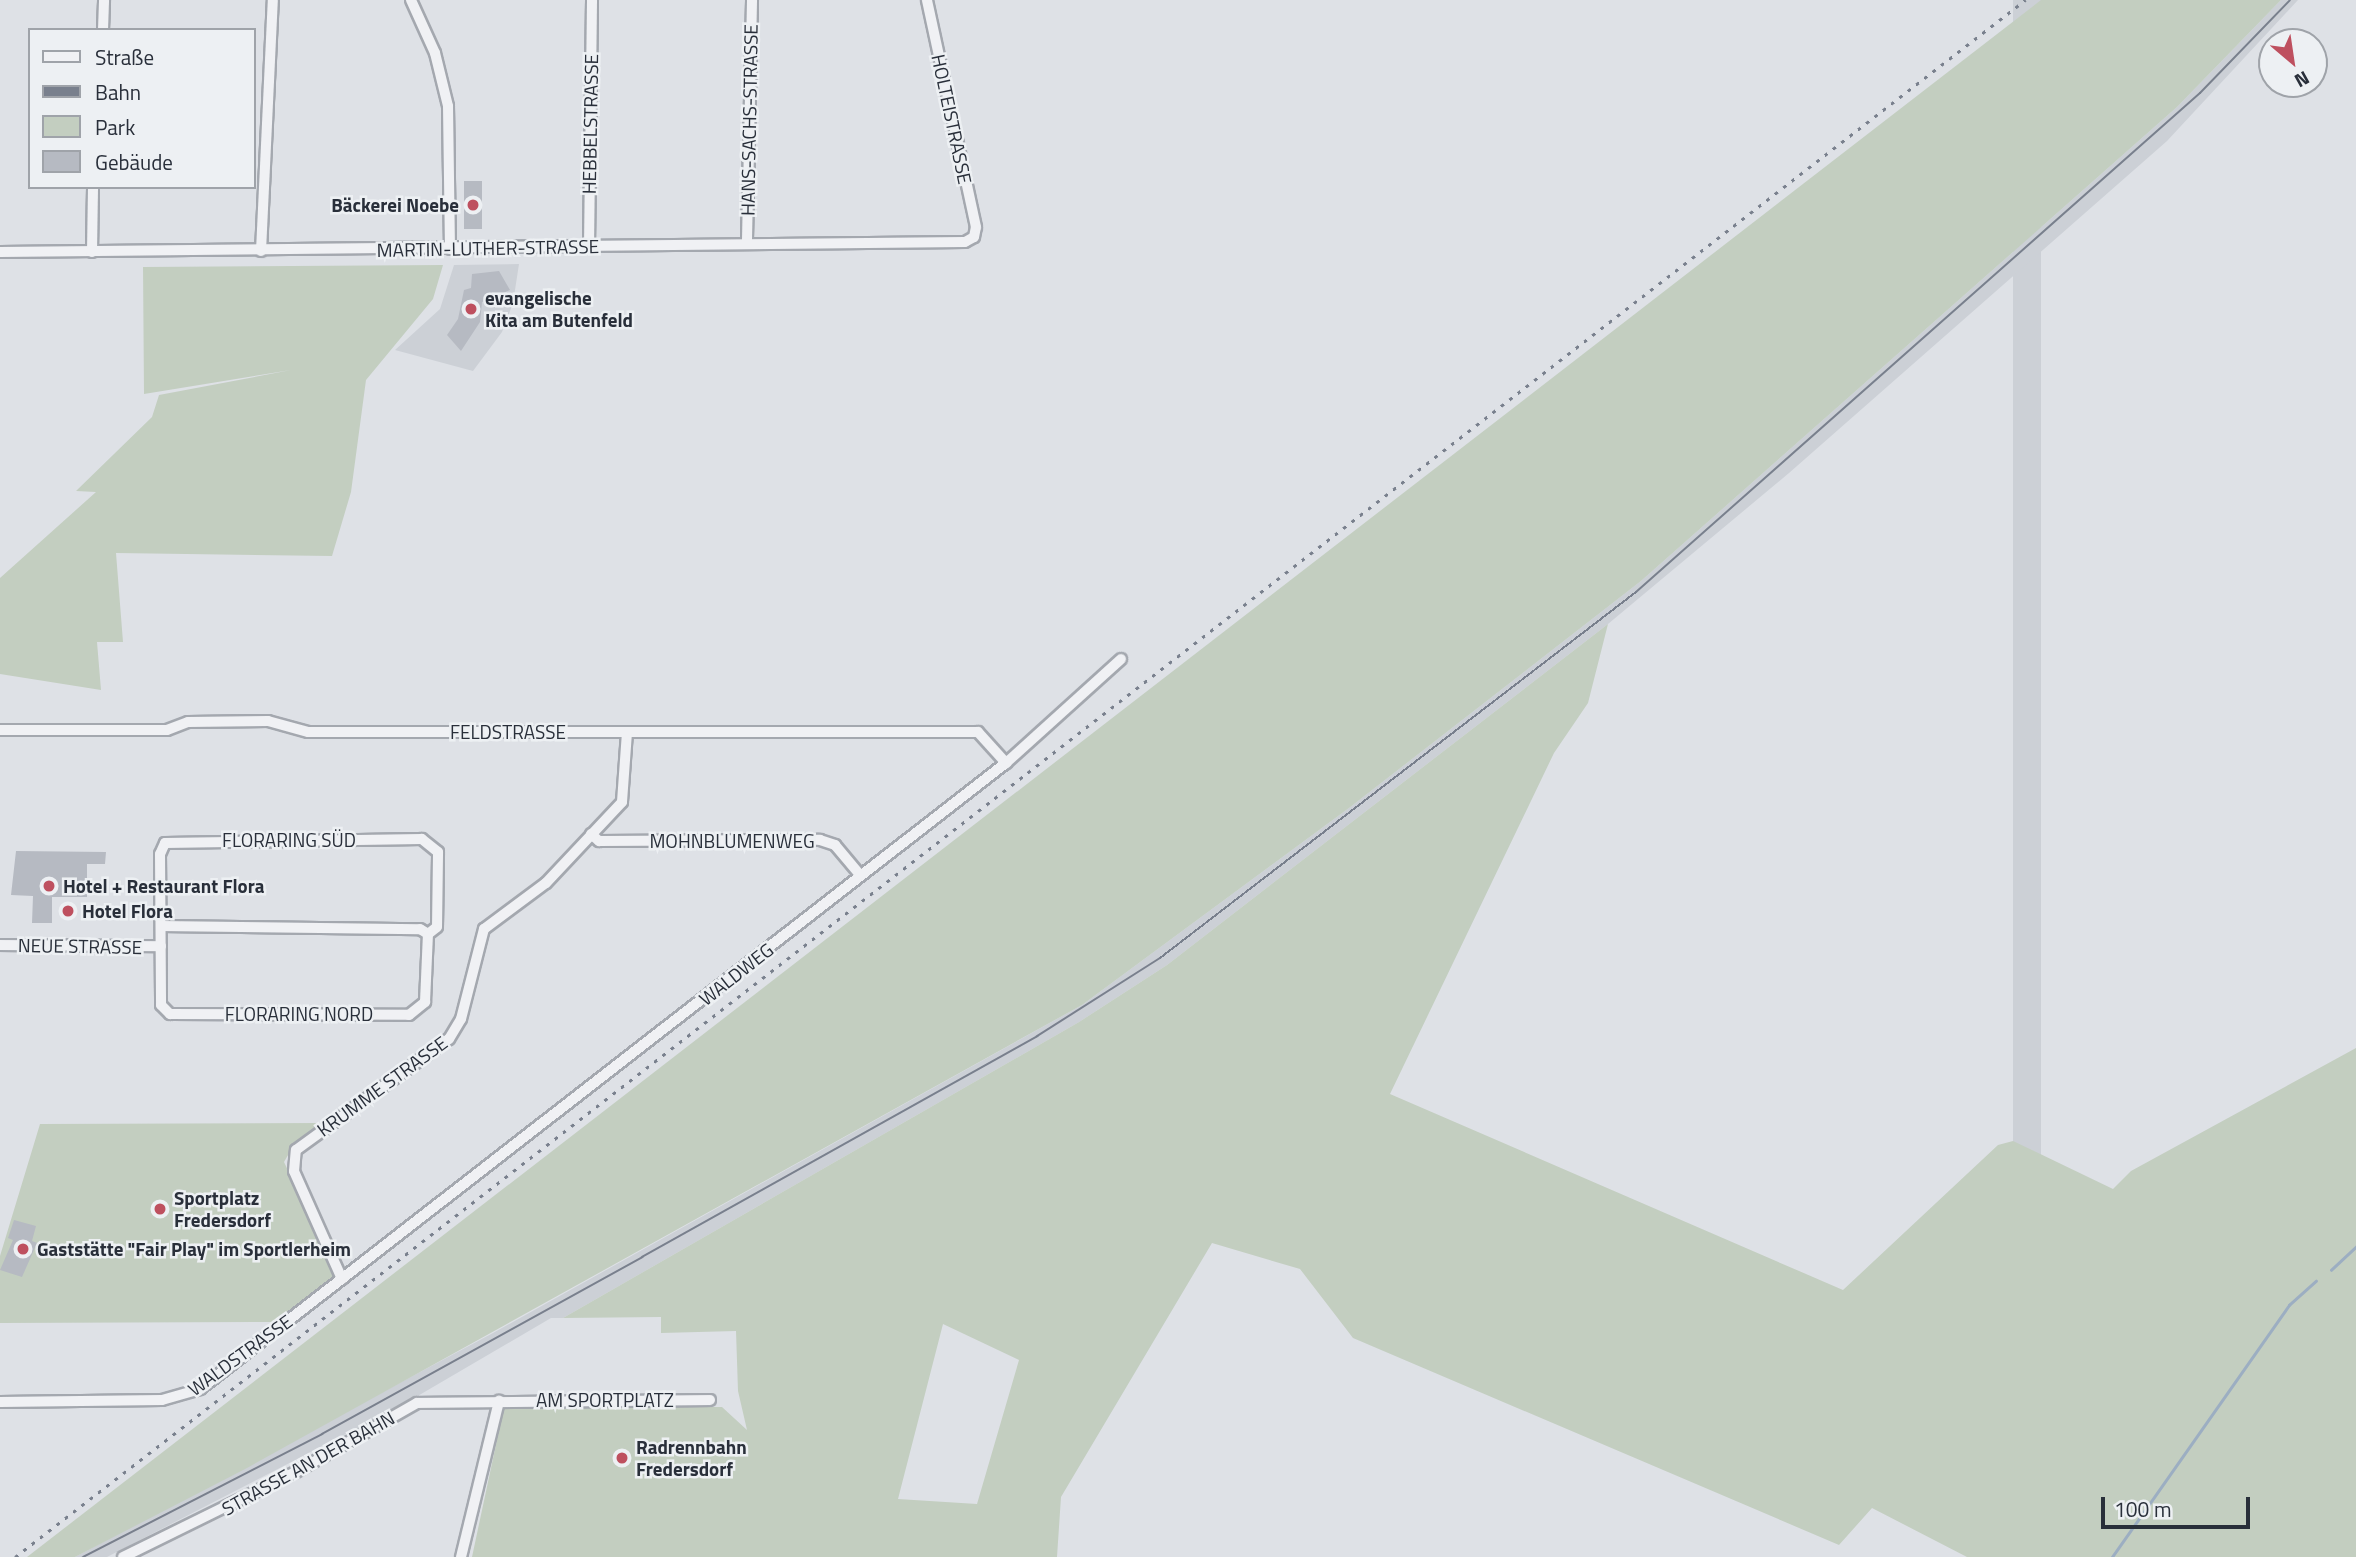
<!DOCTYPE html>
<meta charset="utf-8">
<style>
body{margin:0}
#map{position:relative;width:2356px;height:1557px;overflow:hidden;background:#dee1e6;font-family:"Titillium Web",sans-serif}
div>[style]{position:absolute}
.built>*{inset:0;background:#ccd0d6;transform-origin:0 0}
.green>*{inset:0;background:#c3cec0}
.stream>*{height:2.5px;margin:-1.25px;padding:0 1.25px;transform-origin:1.25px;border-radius:1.25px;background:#9caec2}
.building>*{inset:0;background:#b6bac2;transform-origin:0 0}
.roads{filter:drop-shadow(2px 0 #a4a8af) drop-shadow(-2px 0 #a4a8af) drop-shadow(0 2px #a4a8af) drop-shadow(0 -2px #a4a8af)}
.street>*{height:10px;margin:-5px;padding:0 5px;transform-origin:5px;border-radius:5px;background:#f0f1f4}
.tram>*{height:2px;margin:-1px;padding:0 1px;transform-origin:1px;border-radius:1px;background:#79808d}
.rail>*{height:2.5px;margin-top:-1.25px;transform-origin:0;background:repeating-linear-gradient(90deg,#79808d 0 3.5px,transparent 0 10.5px)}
.dots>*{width:19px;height:19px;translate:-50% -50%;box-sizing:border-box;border:4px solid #edf0f3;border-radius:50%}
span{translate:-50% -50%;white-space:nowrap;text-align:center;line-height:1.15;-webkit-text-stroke:5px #edf0f3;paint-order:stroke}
.street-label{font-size:19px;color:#292f3a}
.poi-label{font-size:19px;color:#292f3a;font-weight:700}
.right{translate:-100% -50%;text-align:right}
.left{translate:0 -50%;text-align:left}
.legend{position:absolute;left:28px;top:28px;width:228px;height:161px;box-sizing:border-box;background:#edf0f3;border:2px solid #9fa3a9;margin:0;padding:9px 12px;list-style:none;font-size:21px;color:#292f3a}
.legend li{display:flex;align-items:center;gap:14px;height:35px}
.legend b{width:35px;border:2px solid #9fa3a9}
.north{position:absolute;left:2258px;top:28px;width:70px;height:70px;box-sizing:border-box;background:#edf0f3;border:2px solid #9fa3a9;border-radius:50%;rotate:151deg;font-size:19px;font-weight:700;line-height:28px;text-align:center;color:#292f3a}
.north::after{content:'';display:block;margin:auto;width:24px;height:32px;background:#be505f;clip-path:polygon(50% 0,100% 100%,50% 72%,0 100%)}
.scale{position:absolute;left:2101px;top:1497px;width:149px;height:32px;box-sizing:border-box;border:4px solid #292f3a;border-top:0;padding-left:9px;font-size:21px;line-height:24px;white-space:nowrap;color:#292f3a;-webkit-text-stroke:5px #edf0f3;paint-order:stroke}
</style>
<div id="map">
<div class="built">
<i style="left:2013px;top:0;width:28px;height:2545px"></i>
<i style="clip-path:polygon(2281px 0,2298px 0,2167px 141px,1789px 473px,1608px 624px,1167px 965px,1079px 1022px,563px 1318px,551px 1318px,404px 1404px,107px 1557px,75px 1557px,493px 1333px,1082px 1005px,1349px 808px,1641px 581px,2177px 107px)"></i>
<i style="clip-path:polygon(519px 264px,513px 303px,502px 332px,473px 371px,395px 350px,440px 309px,454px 265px)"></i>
</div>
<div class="green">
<i style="clip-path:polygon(2041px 0,2281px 0,2177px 107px,1641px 581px,1349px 808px,1082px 1005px,247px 1468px,75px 1557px,27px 1557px)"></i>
<i style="clip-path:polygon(443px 265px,433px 299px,366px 380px,351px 492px,332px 556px,116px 553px,123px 642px,97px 642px,101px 690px,0 674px,0 578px,96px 492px,76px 491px,152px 417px,159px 395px,291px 370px,144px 394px,143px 267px)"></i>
<i style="clip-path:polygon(evenodd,1608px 624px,1588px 703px,1554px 753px,1390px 1094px,1843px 1290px,1998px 1145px,2013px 1141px,2113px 1189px,2131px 1171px,2356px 1048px,2356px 1557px,1967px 1557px,1872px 1508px,1839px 1545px,1353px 1338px,1300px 1269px,1212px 1243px,1061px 1497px,1057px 1557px,472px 1557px,504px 1407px,722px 1407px,747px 1430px,738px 1391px,736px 1331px,661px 1333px,661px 1317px,563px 1318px,1079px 1022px,1167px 965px,1608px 624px,943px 1324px,1019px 1360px,977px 1504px,898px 1499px,943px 1324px)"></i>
<i style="clip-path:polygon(322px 1123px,295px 1143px,284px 1162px,340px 1279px,282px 1322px,0 1323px,0 1256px,40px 1124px)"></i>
</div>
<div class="stream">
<i style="left:2331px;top:1270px;width:34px;rotate:-43deg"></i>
<i style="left:2112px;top:1557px;width:308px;rotate:-54.9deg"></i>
<i style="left:2289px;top:1305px;width:36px;rotate:-42deg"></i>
</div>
<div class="building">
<i style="left:464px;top:181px;width:18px;height:48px"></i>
<i style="clip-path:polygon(499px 271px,510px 290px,482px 302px,480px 322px,461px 351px,447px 335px,458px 319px,464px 290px,471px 288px,472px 274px)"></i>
<i style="clip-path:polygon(16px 851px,106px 852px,105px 864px,87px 864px,87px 897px,52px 897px,52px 923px,32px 923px,33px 896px,11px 895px)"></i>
<i style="clip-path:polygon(14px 1220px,36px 1226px,32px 1241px,37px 1243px,22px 1277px,0 1270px,13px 1240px,8px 1238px)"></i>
</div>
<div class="roads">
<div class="street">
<i style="left:411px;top:0;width:58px;rotate:65.6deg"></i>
<i style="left:435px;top:53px;width:55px;rotate:76.2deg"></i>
<i style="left:448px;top:106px;width:143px;rotate:89.2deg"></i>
<i style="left:103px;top:30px;width:30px;rotate:-88deg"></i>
<i style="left:747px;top:240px;width:240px;rotate:-88.8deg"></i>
<i style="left:589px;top:247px;width:247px;rotate:-89.3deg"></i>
<i style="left:261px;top:251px;width:251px;rotate:-87.3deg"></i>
<i style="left:0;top:252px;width:965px;rotate:-0.59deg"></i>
<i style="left:965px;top:242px;width:10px;rotate:-29deg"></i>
<i style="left:974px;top:237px;width:10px;rotate:-79deg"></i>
<i style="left:976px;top:227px;width:232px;rotate:-102.2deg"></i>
<i style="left:92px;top:252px;width:65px;rotate:-89.1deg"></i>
<i style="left:0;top:730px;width:167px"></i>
<i style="left:167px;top:730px;width:22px;rotate:-21deg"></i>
<i style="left:188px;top:722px;width:80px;rotate:-0.7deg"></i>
<i style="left:268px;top:721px;width:41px;rotate:15.4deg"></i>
<i style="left:308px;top:732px;width:670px"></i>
<i style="left:978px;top:732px;width:42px;rotate:47.9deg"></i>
<i style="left:591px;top:834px;width:11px;rotate:41deg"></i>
<i style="left:599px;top:841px;width:221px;rotate:-0.3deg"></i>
<i style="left:820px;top:840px;width:16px;rotate:18deg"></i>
<i style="left:835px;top:845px;width:40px;rotate:50deg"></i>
<i style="left:161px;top:926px;width:259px;rotate:0.7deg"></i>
<i style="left:420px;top:929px;width:9px;rotate:32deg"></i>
<i style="left:428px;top:934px;width:11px;rotate:-38deg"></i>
<i style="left:437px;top:927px;width:75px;rotate:-89.2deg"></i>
<i style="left:438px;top:852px;width:21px;rotate:-141deg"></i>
<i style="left:422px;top:839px;width:257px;rotate:179.1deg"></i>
<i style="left:165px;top:843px;width:12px;rotate:114deg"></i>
<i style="left:160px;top:854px;width:151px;rotate:89.6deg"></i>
<i style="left:161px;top:1005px;width:13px;rotate:45deg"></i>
<i style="left:170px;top:1014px;width:239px;rotate:0.2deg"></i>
<i style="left:409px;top:1015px;width:21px;rotate:-39deg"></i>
<i style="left:425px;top:1002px;width:68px;rotate:-87.5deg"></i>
<i style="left:0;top:945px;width:161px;rotate:0.4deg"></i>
<i style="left:342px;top:1279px;width:118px;rotate:-114deg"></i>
<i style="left:294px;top:1171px;width:21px;rotate:-85deg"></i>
<i style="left:296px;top:1150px;width:189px;rotate:-36deg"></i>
<i style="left:449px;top:1039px;width:23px;rotate:-59deg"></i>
<i style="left:461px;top:1019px;width:93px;rotate:-75.7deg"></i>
<i style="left:484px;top:929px;width:77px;rotate:-36.6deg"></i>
<i style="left:546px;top:883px;width:111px;rotate:-46.8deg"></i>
<i style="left:622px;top:802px;width:70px;rotate:-85.9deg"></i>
<i style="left:0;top:1402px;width:162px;rotate:-0.7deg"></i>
<i style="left:162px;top:1400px;width:40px;rotate:-16deg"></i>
<i style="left:200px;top:1389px;width:1021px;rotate:-37.84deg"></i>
<i style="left:1006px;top:763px;width:155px;rotate:-42.1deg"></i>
<i style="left:123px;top:1557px;width:193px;rotate:-26.2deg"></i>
<i style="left:296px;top:1472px;width:139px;rotate:-29.7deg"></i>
<i style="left:417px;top:1403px;width:293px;rotate:-0.6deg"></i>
<i style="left:461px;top:1557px;width:161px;rotate:-76.3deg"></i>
</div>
</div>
<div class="tram">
<i style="left:83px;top:1557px;width:269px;rotate:-27.2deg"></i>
<i style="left:322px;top:1434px;width:366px;rotate:-28.9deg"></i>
<i style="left:642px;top:1257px;width:453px;rotate:-29.2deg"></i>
<i style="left:1037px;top:1036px;width:146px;rotate:-32.4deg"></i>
<i style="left:1160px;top:958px;width:600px;rotate:-37.56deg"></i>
<i style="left:1636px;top:592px;width:753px;rotate:-41.5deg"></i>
<i style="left:2200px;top:93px;width:129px;rotate:-45.9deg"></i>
</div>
<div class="rail">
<i style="left:15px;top:1557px;width:2543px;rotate:-37.76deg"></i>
</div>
<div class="dots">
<i style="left:473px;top:205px;background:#be505f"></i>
<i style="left:471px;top:309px;background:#be505f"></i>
<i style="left:49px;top:886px;background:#be505f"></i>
<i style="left:68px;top:911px;background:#be505f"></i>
<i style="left:160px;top:1209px;background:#be505f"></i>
<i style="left:23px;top:1249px;background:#be505f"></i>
<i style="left:622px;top:1458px;background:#be505f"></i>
</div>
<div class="street-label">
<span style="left:952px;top:119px;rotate:78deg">HOLTEISTRASSE</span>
<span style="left:749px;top:120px;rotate:-89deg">HANS-SACHS-STRASSE</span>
<span style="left:590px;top:124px;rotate:-89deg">HEBBELSTRASSE</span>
<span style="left:488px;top:248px;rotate:-1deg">MARTIN-LUTHER-STRASSE</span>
<span style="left:508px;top:732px">FELDSTRASSE</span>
<span style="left:289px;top:840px">FLORARING SÜD</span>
<span style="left:732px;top:841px">MOHNBLUMENWEG</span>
<span style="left:80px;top:946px;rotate:1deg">NEUE STRASSE</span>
<span style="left:736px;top:974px;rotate:-38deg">WALDWEG</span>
<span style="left:299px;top:1014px">FLORARING NORD</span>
<span style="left:382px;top:1086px;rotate:-36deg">KRUMME STRASSE</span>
<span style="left:240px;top:1355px;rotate:-36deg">WALDSTRASSE</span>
<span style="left:605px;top:1400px">AM SPORTPLATZ</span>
<span style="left:308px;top:1463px;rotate:-29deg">STRASSE AN DER BAHN</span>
</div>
<div class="poi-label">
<span class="right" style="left:459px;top:205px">Bäckerei Noebe</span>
<span class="left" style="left:485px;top:309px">evangelische<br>Kita am Butenfeld</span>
<span class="left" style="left:63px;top:886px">Hotel + Restaurant Flora</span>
<span class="left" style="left:82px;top:911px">Hotel Flora</span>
<span class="left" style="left:174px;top:1209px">Sportplatz<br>Fredersdorf</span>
<span class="left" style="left:37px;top:1249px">Gaststätte "Fair Play" im Sportlerheim</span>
<span class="left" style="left:636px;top:1458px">Radrennbahn<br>Fredersdorf</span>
</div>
<ul class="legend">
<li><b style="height:9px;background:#f0f1f4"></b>Straße</li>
<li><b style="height:9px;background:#79808d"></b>Bahn</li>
<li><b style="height:19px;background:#c3cec0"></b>Park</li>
<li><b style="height:19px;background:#b6bac2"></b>Gebäude</li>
</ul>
<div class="north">N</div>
<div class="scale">100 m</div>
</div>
